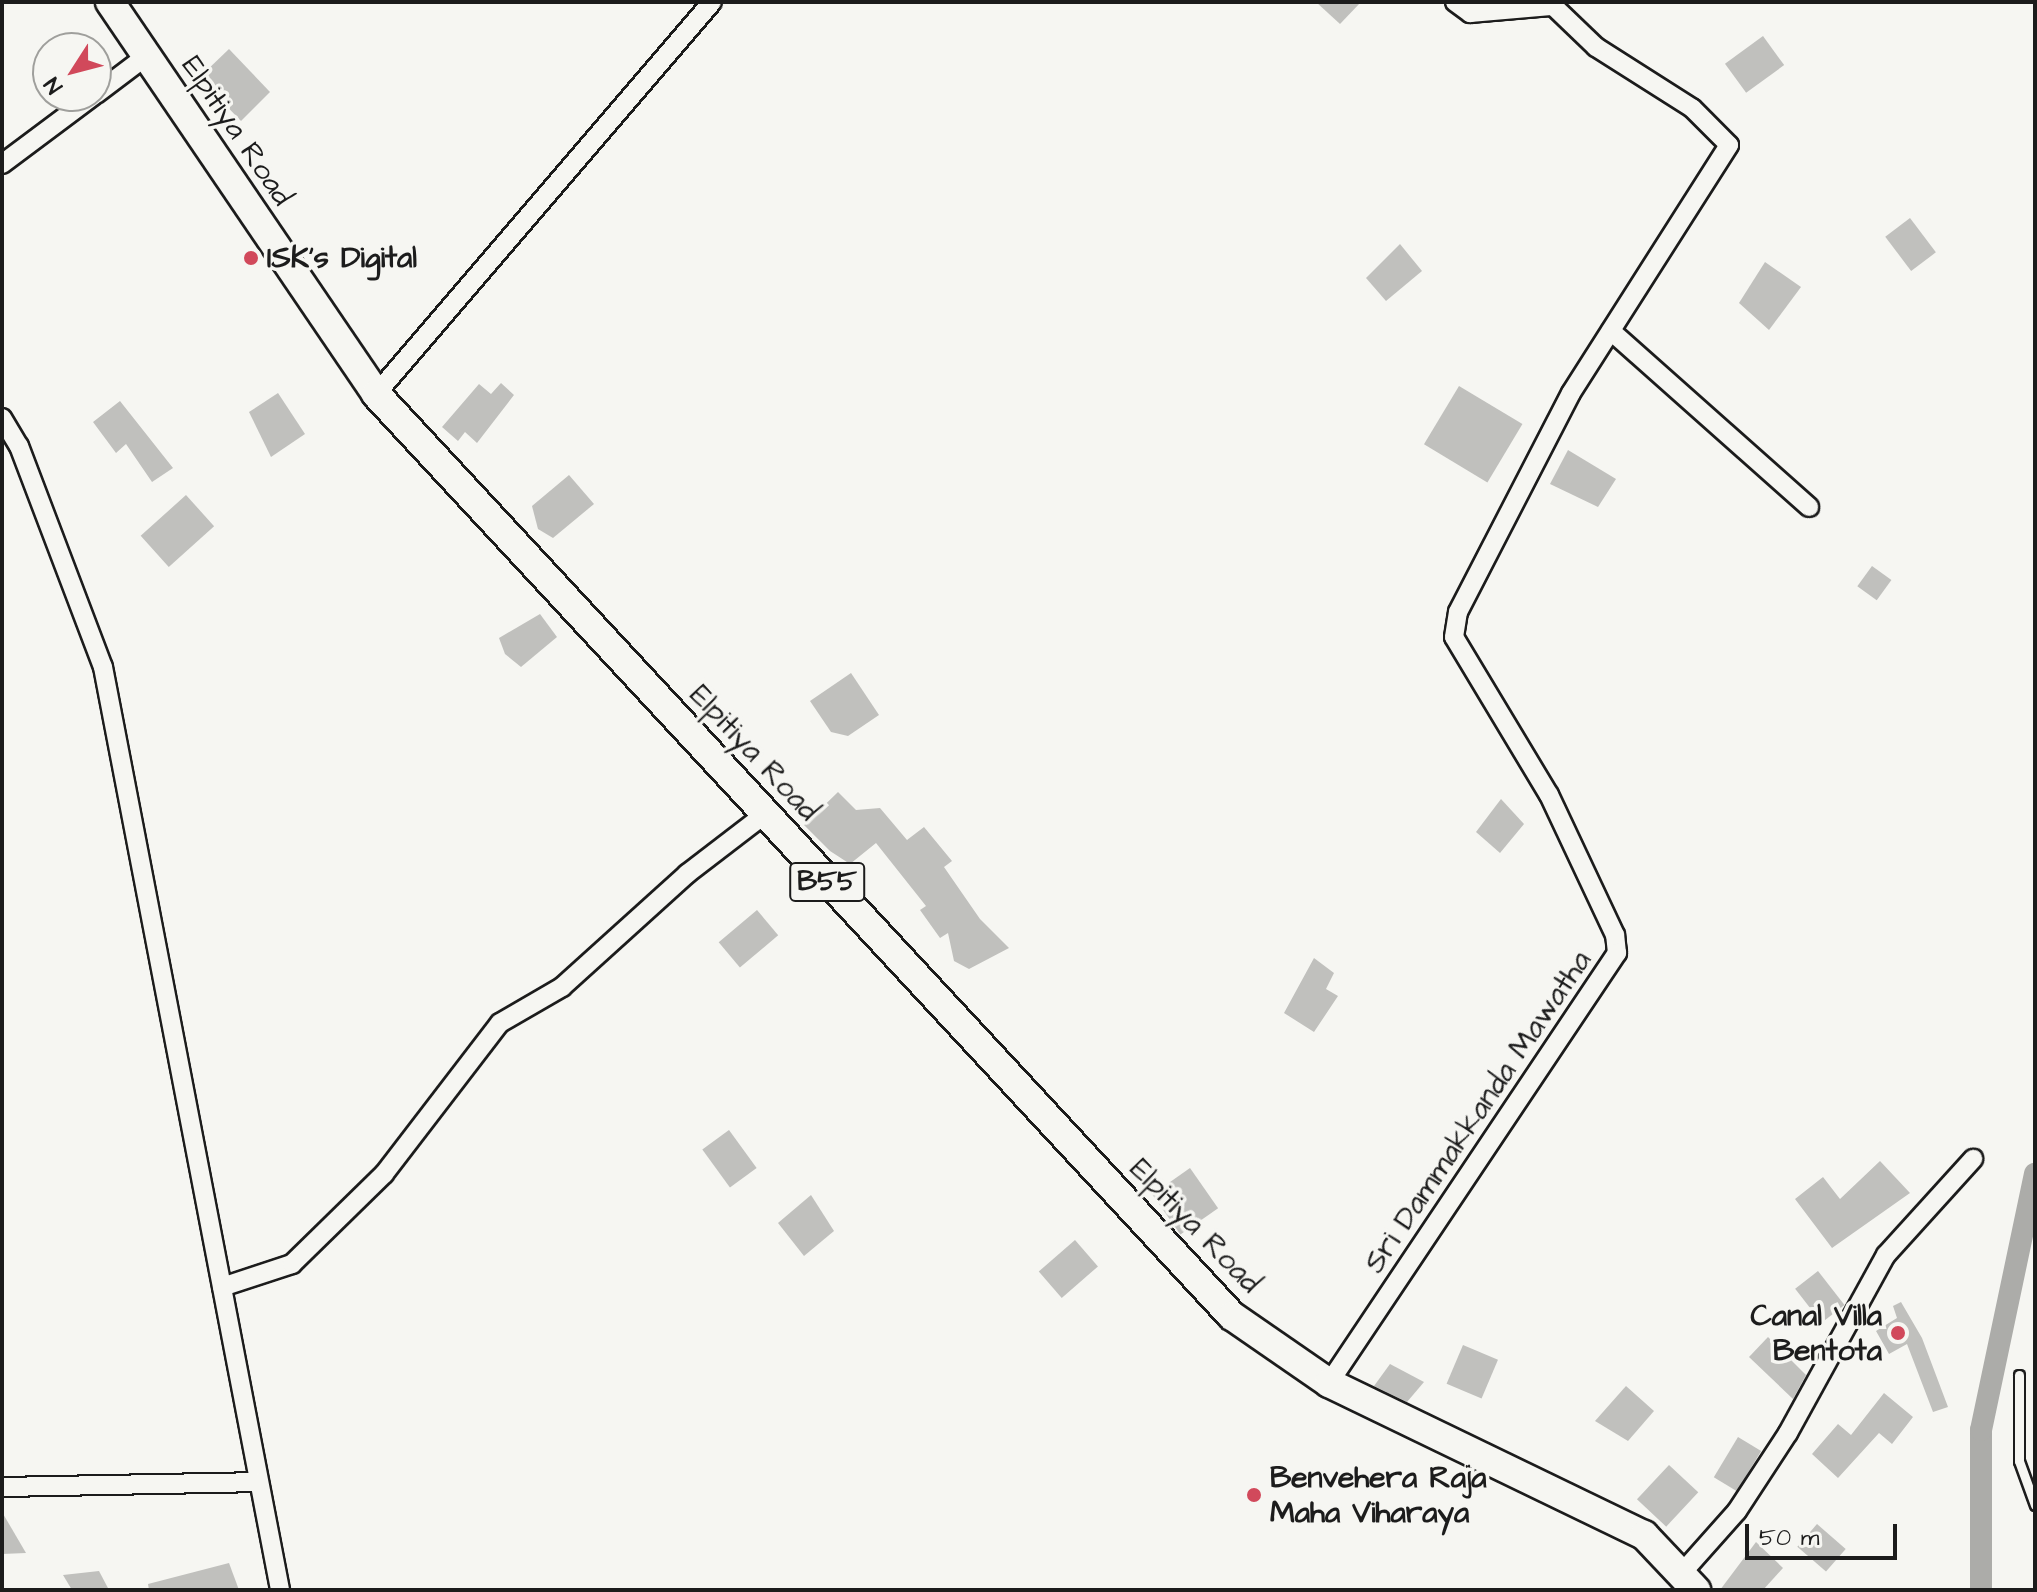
<!DOCTYPE html>
<style>
body{margin:0}
#map{position:relative;width:2037px;height:1592px;overflow:hidden;background:#f6f6f2;font-family:"Architects Daughter",sans-serif}
div>[style]{position:absolute}
.canal>*{height:22px;margin:-11px;padding:0 11px;transform-origin:11px;border-radius:11px;background:#acaca9}
.building>*{inset:0;background:#c0c0bd;transform-origin:0 0}
.roads{filter:drop-shadow(2px 0 #1c1c1c) drop-shadow(-2px 0 #1c1c1c) drop-shadow(0 2px #1c1c1c) drop-shadow(0 -2px #1c1c1c)}
.lane>*{height:9px;margin:-4.5px;padding:0 4.5px;transform-origin:4.5px;border-radius:4.5px;background:#f6f6f2}
.street>*{height:18px;margin:-9px;padding:0 9px;transform-origin:9px;border-radius:9px;background:#f6f6f2}
.primary>*{height:28px;margin:-14px;padding:0 14px;transform-origin:14px;border-radius:14px;background:#f6f6f2}
.dots>*{width:22px;height:22px;translate:-50% -50%;box-sizing:border-box;border:4px solid #f6f6f2;border-radius:50%}
span{translate:-50% -50%;white-space:nowrap;text-align:center;line-height:1.15;-webkit-text-stroke:7px #f6f6f2;paint-order:stroke}
.shield-label span{padding:2px 6px;background:#f6f6f2;border:2px solid;border-radius:6px;-webkit-text-stroke-width:0}
.shield-label{font-size:28px;color:#1c1c1c;font-weight:700}
.street-label{font-size:30px;color:#1c1c1c}
.poi-label{font-size:30px;color:#1c1c1c;font-weight:700}
.left{translate:0 -50%;text-align:left}
.right{translate:-100% -50%;text-align:right}
.frame{position:absolute;inset:0;border:4px solid #1c1c1c;pointer-events:none}
.north{position:absolute;left:32px;top:32px;width:80px;height:80px;box-sizing:border-box;background:#f6f6f2;border:2px solid #9f9f9c;border-radius:50%;rotate:234deg;font-size:22px;font-weight:700;line-height:32px;text-align:center;color:#1c1c1c}
.north::after{content:'';display:block;margin:auto;width:28px;height:36px;background:#d1495b;clip-path:polygon(50% 0,100% 100%,50% 72%,0 100%)}
.scale{position:absolute;left:1745px;top:1524px;width:152px;height:36px;box-sizing:border-box;border:4px solid #1c1c1c;border-top:0;padding-left:10px;font-size:24px;line-height:28px;white-space:nowrap;color:#1c1c1c;-webkit-text-stroke:6px #f6f6f2;paint-order:stroke}
</style>
<div id="map">
<div class="canal">
<i style="left:1981px;top:1590px;width:160px;rotate:-90deg"></i>
<i style="left:1981px;top:1430px;width:262px;rotate:-78.1deg"></i>
</div>
<div class="building">
<i style="clip-path:polygon(1316px 2px,1361px 2px,1340px 24px)"></i>
<i style="left:1763px;top:36px;width:36px;height:47px;rotate:54deg"></i>
<i style="clip-path:polygon(229px 49px,270px 92px,241px 121px,212px 91px,204px 73px)"></i>
<i style="left:1910px;top:218px;width:43px;height:31px;rotate:53deg"></i>
<i style="clip-path:polygon(1400px 244px,1422px 271px,1386px 301px,1366px 278px)"></i>
<i style="clip-path:polygon(1765px 262px,1801px 287px,1769px 330px,1739px 303px)"></i>
<i style="clip-path:polygon(501px 383px,514px 395px,477px 443px,465px 432px,458px 441px,442px 427px,479px 384px,491px 394px)"></i>
<i style="left:1459px;top:386px;width:74px;height:68px;rotate:31deg"></i>
<i style="clip-path:polygon(278px 393px,305px 434px,271px 457px,249px 412px)"></i>
<i style="clip-path:polygon(120px 401px,173px 468px,152px 482px,126px 444px,116px 453px,93px 422px)"></i>
<i style="clip-path:polygon(1568px 450px,1616px 479px,1598px 507px,1550px 484px)"></i>
<i style="clip-path:polygon(569px 475px,594px 504px,553px 538px,538px 529px,532px 506px)"></i>
<i style="left:186px;top:495px;width:42px;height:61px;rotate:48deg"></i>
<i style="left:1872px;top:566px;width:24px;height:25px;rotate:36deg"></i>
<i style="clip-path:polygon(540px 614px,557px 637px,521px 667px,505px 654px,499px 638px)"></i>
<i style="clip-path:polygon(851px 673px,879px 715px,848px 736px,831px 732px,810px 701px)"></i>
<i style="clip-path:polygon(838px 792px,856px 810px,880px 808px,907px 840px,924px 827px,952px 861px,944px 867px,980px 919px,1009px 948px,969px 969px,954px 961px,948px 933px,940px 938px,920px 910px,926px 906px,876px 843px,850px 864px,830px 851px,804px 825px)"></i>
<i style="clip-path:polygon(1501px 799px,1524px 824px,1500px 853px,1476px 832px)"></i>
<i style="left:757px;top:910px;width:33px;height:50px;rotate:50deg"></i>
<i style="clip-path:polygon(1314px 958px,1334px 973px,1326px 989px,1338px 996px,1314px 1032px,1284px 1013px)"></i>
<i style="left:729px;top:1130px;width:47px;height:33px;rotate:54deg"></i>
<i style="clip-path:polygon(1880px 1161px,1910px 1193px,1832px 1248px,1795px 1199px,1823px 1177px,1840px 1199px)"></i>
<i style="left:1190px;top:1168px;width:49px;height:46px;rotate:55deg"></i>
<i style="clip-path:polygon(811px 1195px,834px 1231px,804px 1256px,778px 1223px)"></i>
<i style="left:1075px;top:1240px;width:35px;height:48px;rotate:49deg"></i>
<i style="left:1818px;top:1271px;width:43px;height:29px;rotate:52deg"></i>
<i style="clip-path:polygon(1901px 1302px,1922px 1338px,1948px 1407px,1933px 1412px,1907px 1344px,1889px 1354px,1876px 1331px,1897px 1318px,1893px 1306px)"></i>
<i style="clip-path:polygon(1768px 1337px,1806px 1375px,1793px 1399px,1749px 1357px)"></i>
<i style="left:1463px;top:1345px;width:38px;height:42px;rotate:23deg"></i>
<i style="clip-path:polygon(1390px 1364px,1424px 1382px,1407px 1402px,1374px 1386px)"></i>
<i style="clip-path:polygon(1626px 1386px,1654px 1411px,1628px 1441px,1595px 1421px)"></i>
<i style="clip-path:polygon(1884px 1393px,1913px 1417px,1892px 1444px,1879px 1433px,1838px 1478px,1812px 1454px,1838px 1424px,1851px 1435px)"></i>
<i style="left:1738px;top:1437px;width:27px;height:47px;rotate:31deg"></i>
<i style="left:1669px;top:1465px;width:40px;height:47px;rotate:43deg"></i>
<i style="clip-path:polygon(2px 1512px,26px 1553px,2px 1554px)"></i>
<i style="left:1817px;top:1524px;width:38px;height:30px;rotate:41deg"></i>
<i style="clip-path:polygon(1756px 1542px,1783px 1568px,1763px 1590px,1720px 1590px)"></i>
<i style="clip-path:polygon(229px 1563px,239px 1590px,149px 1590px,148px 1584px)"></i>
<i style="clip-path:polygon(99px 1571px,109px 1590px,72px 1590px,63px 1575px)"></i>
</div>
<div class="roads">
<div class="lane">
<i style="left:2019px;top:1375px;width:86px;rotate:90deg"></i>
<i style="left:2019px;top:1461px;width:47px;rotate:70deg"></i>
</div>
<div class="street">
<i style="left:1455px;top:2px;width:19px;rotate:36deg"></i>
<i style="left:1470px;top:13px;width:81px;rotate:-4.9deg"></i>
<i style="left:96px;top:94px;width:61px;rotate:-37.1deg"></i>
<i style="left:2px;top:164px;width:114px;rotate:-36.8deg"></i>
<i style="left:1611px;top:331px;width:265px;rotate:41.6deg"></i>
<i style="left:376px;top:394px;width:516px;rotate:-49.4deg"></i>
<i style="left:2px;top:418px;width:33px;rotate:59deg"></i>
<i style="left:19px;top:446px;width:236px;rotate:69.2deg"></i>
<i style="left:103px;top:667px;width:940px;rotate:79.14deg"></i>
<i style="left:222px;top:1287px;width:74px;rotate:-18.2deg"></i>
<i style="left:292px;top:1264px;width:129px;rotate:-44.4deg"></i>
<i style="left:384px;top:1174px;width:190px;rotate:-52.5deg"></i>
<i style="left:500px;top:1023px;width:72px;rotate:-30.1deg"></i>
<i style="left:562px;top:987px;width:169px;rotate:-42.1deg"></i>
<i style="left:687px;top:874px;width:97px;rotate:-37.5deg"></i>
<i style="left:1329px;top:1383px;width:518px;rotate:-56.19deg"></i>
<i style="left:1617px;top:953px;width:18px;rotate:-96deg"></i>
<i style="left:1615px;top:935px;width:155px;rotate:-115.2deg"></i>
<i style="left:1549px;top:795px;width:184px;rotate:-121deg"></i>
<i style="left:1454px;top:637px;width:25px;rotate:-81deg"></i>
<i style="left:1458px;top:612px;width:246px;rotate:-62.7deg"></i>
<i style="left:1571px;top:393px;width:294px;rotate:-57.5deg"></i>
<i style="left:1729px;top:145px;width:52px;rotate:-135deg"></i>
<i style="left:1692px;top:108px;width:114px;rotate:-147.6deg"></i>
<i style="left:1596px;top:47px;width:65px;rotate:-136.2deg"></i>
<i style="left:2px;top:1487px;width:255px;rotate:-1.1deg"></i>
<i style="left:1681px;top:1574px;width:84px;rotate:-48.4deg"></i>
<i style="left:1737px;top:1511px;width:93px;rotate:-56.8deg"></i>
<i style="left:1788px;top:1433px;width:203px;rotate:-61.2deg"></i>
<i style="left:1886px;top:1255px;width:130px;rotate:-47.8deg"></i>
</div>
<div class="primary">
<i style="left:110px;top:2px;width:474px;rotate:55.8deg"></i>
<i style="left:376px;top:394px;width:1258px;rotate:47.13deg"></i>
<i style="left:1232px;top:1316px;width:118px;rotate:34.6deg"></i>
<i style="left:1329px;top:1383px;width:350px;rotate:25.8deg"></i>
<i style="left:1644px;top:1535px;width:76px;rotate:46.6deg"></i>
</div>
</div>
<div class="dots">
<i style="left:251px;top:258px;background:#d1495b"></i>
<i style="left:1898px;top:1333px;background:#d1495b"></i>
<i style="left:1254px;top:1495px;background:#d1495b"></i>
</div>
<div class="shield-label">
<span style="left:827px;top:882px">B55</span>
</div>
<div class="street-label">
<span style="left:237px;top:131px;rotate:56deg">Elpitiya Road</span>
<span style="left:754px;top:753px;rotate:47deg">Elpitiya Road</span>
<span style="left:1478px;top:1112px;rotate:-56deg">Sri Dammakkanda Mawatha</span>
<span style="left:1195px;top:1226px;rotate:46deg">Elpitiya Road</span>
</div>
<div class="poi-label">
<span class="left" style="left:267px;top:258px">ISK's Digital</span>
<span class="right" style="left:1882px;top:1333px">Canal Villa<br>Bentota</span>
<span class="left" style="left:1270px;top:1495px">Benvehera Raja<br>Maha Viharaya</span>
</div>
<div class="frame"></div>
<div class="north">N</div>
<div class="scale">50 m</div>
</div>
